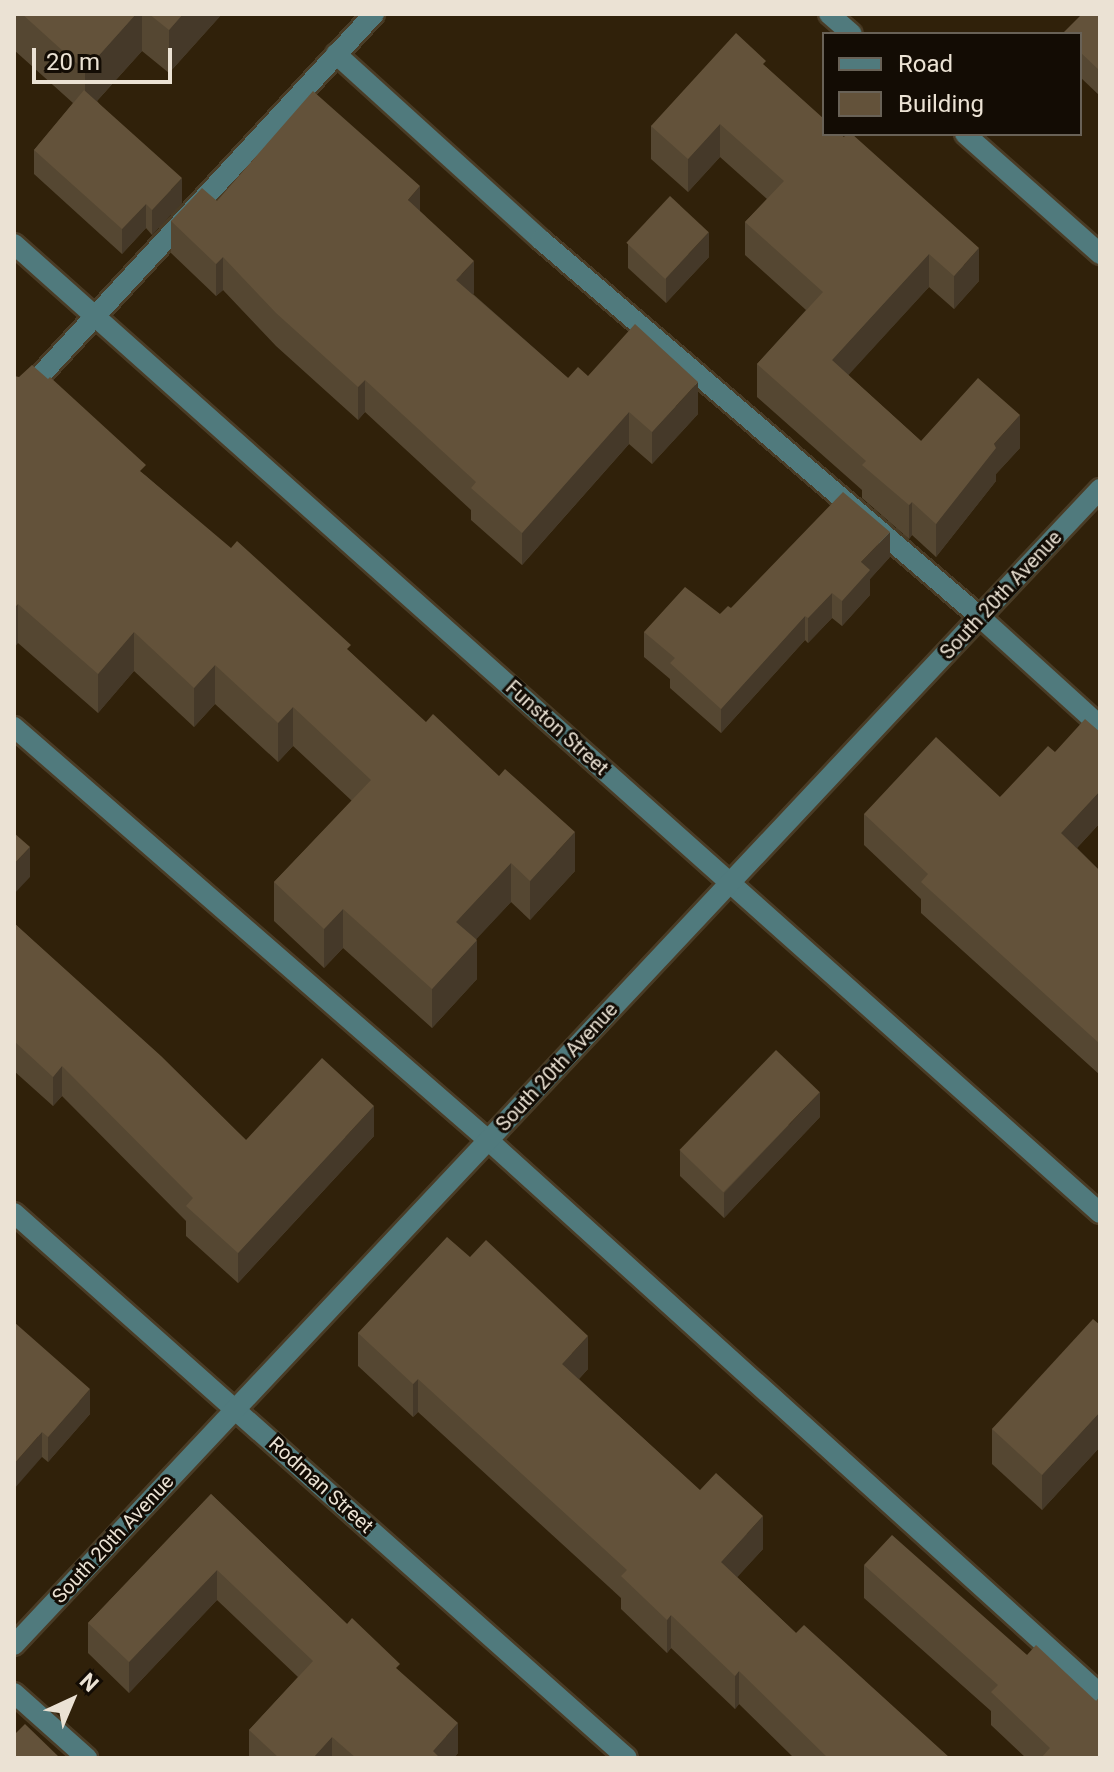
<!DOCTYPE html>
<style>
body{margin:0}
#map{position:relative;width:1114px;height:1772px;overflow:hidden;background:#30210a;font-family:Roboto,sans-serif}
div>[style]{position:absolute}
.roads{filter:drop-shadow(2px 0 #4a3c26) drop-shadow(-2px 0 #4a3c26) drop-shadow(0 2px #4a3c26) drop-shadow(0 -2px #4a3c26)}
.minor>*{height:20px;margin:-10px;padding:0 10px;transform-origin:10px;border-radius:10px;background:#507a7d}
.wall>*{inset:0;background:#554732}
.shaded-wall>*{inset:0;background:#453929}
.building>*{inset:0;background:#63523a;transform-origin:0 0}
span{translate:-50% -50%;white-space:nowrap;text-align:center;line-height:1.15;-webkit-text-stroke:6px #130c04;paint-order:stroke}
.street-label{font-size:20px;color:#ebe2d4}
.frame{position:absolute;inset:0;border:16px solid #ebe2d4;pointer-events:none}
.legend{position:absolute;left:822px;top:32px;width:260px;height:104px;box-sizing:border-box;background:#130c04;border:2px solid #696257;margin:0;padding:10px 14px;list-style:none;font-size:24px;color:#ebe2d4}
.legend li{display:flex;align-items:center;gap:16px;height:40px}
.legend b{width:40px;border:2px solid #696257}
.north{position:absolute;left:32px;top:1660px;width:80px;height:80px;-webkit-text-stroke:6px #130c04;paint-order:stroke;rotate:44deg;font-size:22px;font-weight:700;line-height:32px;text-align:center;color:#ebe2d4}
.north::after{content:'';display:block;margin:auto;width:28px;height:36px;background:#ebe2d4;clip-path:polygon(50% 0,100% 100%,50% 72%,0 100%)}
.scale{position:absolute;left:32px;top:48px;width:140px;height:36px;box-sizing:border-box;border:4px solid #ebe2d4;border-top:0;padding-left:10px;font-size:24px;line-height:28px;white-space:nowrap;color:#ebe2d4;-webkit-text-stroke:6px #130c04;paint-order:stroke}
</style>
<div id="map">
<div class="roads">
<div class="minor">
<i style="left:829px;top:14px;width:30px;rotate:41deg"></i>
<i style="left:336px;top:54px;width:277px;rotate:42.2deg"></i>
<i style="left:541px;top:240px;width:579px;rotate:40.65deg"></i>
<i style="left:980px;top:617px;width:162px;rotate:42.2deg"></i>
<i style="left:965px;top:134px;width:181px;rotate:41.6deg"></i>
<i style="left:14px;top:244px;width:1455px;rotate:41.74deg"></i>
<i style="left:14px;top:404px;width:531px;rotate:-47.29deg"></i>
<i style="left:14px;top:727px;width:629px;rotate:41.07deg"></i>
<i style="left:488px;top:1140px;width:826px;rotate:42.15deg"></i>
<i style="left:14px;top:1213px;width:820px;rotate:41.64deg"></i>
<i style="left:14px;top:1645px;width:1586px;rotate:-46.79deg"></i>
<i style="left:14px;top:1693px;width:98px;rotate:41.7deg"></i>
</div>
</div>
<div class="wall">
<i style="clip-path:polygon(14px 14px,222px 14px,169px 73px,142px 51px,97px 101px,182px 203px,152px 235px,146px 228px,122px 254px,34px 174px,34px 150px,73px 103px,14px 50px)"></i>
<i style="clip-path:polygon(1100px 14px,1100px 96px,1080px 77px,1080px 34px)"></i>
<i style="clip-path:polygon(766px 67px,979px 281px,954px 309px,929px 287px,848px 375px,921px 441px,1020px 448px,996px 474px,996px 481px,936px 557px,912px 535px,909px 539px,862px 498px,862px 490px,757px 397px,757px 364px,806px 310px,745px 255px,745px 222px,767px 199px,720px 157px,688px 192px,651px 159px,651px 126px)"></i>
<i style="clip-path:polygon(217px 201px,420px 212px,474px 293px,473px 294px,568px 378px,588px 376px,698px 414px,652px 464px,629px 444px,522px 565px,471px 520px,471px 510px,365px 412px,358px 420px,276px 346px,223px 290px,216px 296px,171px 253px,171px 221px)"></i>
<i style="clip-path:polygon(628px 244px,709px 257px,666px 303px,628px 268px)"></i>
<i style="clip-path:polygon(14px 376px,146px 476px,351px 653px,575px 871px,530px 920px,511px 902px,476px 939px,477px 979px,432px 1028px,343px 948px,324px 968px,274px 921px,274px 882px,352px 801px,293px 746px,278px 762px,215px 704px,194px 727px,134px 671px,98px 713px,18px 643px)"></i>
<i style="clip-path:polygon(890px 557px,870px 579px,870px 595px,842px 626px,832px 618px,808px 643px,805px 640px,721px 733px,670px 688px,670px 679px,644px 657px,644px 632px,720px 614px,731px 608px)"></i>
<i style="clip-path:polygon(1100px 732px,1100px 823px,1077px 848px,1100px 871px,1100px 1075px,921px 913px,921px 899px,864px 845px,864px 814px,1000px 797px,1055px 752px)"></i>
<i style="clip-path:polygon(14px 923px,246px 1140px,374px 1136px,238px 1283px,186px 1236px,186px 1221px,62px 1096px,53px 1106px,14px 1071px)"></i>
<i style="clip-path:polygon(820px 1117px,724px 1218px,680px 1176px,680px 1151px)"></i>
<i style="clip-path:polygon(470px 1257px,588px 1369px,579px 1379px,763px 1549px,737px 1577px,796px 1633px,950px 1758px,794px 1758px,739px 1704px,735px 1709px,671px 1648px,667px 1653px,621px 1609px,621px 1598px,418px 1412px,413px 1417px,358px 1366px,358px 1333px)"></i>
<i style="clip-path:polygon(14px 1322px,90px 1414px,48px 1462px,42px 1457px)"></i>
<i style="clip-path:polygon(1100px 1325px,1100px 1447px,1042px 1510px,992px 1464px,992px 1429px)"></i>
<i style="clip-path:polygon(211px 1494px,347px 1624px,400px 1672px,458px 1753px,454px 1758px,249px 1758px,249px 1730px,298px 1677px,217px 1600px,129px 1693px,88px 1653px,88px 1623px)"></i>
<i style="clip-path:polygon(864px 1565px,1027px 1655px,1096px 1701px,1100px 1758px,1026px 1758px,991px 1725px,991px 1711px,864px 1598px)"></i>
</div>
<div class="shaded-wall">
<i style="clip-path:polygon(136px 14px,142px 14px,142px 51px,85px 114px,85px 71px)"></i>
<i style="clip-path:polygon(183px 14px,222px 14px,169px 73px,169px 30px)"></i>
<i style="clip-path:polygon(720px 124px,720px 157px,688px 192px,688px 159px)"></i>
<i style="clip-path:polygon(182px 178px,182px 203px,152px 235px,152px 210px)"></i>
<i style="clip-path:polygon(420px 186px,420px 219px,408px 200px)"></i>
<i style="clip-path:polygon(146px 204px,146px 228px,122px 254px,122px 229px)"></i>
<i style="clip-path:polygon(709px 232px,709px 257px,666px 303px,666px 278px)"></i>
<i style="clip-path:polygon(979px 248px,979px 281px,954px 309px,954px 276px)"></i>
<i style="clip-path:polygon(929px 254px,929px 287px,832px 393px,832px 360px)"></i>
<i style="clip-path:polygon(223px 257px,223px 290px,216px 296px,216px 264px)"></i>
<i style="clip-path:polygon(474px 261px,474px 293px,456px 312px,456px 280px)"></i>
<i style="clip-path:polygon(365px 380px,365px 412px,358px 420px,358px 387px)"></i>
<i style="clip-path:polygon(698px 382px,698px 414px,652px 464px,652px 432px)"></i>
<i style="clip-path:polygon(629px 412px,629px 444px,522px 565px,522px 533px)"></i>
<i style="clip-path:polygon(1020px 415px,1020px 448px,996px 474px,996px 481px,936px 557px,936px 524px,994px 444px)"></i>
<i style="clip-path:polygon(912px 502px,912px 535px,909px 539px,909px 505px)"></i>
<i style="clip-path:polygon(890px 532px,890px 557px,870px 579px,870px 595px,842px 626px,842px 601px,861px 562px)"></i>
<i style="clip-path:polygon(832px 593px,832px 618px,808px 643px,808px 618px)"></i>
<i style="clip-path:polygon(18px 604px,18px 643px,14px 648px,14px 609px)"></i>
<i style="clip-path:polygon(805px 616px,805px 640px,721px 733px,721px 709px)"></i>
<i style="clip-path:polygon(134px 632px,134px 671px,98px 713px,98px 674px)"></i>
<i style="clip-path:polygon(215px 665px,215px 704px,194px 727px,194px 688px)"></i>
<i style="clip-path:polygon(293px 707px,293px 746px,278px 762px,278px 723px)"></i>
<i style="clip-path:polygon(1100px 791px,1100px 823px,1061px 865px,1061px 833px)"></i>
<i style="clip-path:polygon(575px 832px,575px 871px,530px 920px,530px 881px)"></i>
<i style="clip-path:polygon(30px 847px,30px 877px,14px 894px,14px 864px)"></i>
<i style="clip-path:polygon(511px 863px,511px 902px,456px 961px,456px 922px)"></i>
<i style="clip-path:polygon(343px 909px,343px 948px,324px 968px,324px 929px)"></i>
<i style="clip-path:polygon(477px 940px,477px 979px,432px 1028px,432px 989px)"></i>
<i style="clip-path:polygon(62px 1066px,62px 1096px,53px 1106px,53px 1077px)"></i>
<i style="clip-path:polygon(820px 1092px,820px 1117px,724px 1218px,724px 1193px)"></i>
<i style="clip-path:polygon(374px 1106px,374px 1136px,238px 1283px,238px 1253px)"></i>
<i style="clip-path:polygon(588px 1336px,588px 1369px,562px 1397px,562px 1364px)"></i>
<i style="clip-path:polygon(418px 1379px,418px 1412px,413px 1417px,413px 1384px)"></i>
<i style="clip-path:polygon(90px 1389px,90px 1414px,48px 1462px,48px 1437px)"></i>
<i style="clip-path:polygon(1100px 1412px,1100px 1447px,1042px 1510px,1042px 1475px)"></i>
<i style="clip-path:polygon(42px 1432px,42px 1457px,14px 1489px,14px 1464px)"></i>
<i style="clip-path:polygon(763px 1516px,763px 1549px,721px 1595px,721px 1562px)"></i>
<i style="clip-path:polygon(217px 1570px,217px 1600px,129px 1693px,129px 1662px)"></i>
<i style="clip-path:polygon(671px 1615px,671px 1648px,667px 1653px,667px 1620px)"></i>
<i style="clip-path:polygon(739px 1671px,739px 1704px,735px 1709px,735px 1676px)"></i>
<i style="clip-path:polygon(458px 1723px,458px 1753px,454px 1758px,433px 1758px,433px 1751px)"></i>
<i style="clip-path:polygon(332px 1737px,332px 1758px,313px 1758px)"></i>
</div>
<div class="building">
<i style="clip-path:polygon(22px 14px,136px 14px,85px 71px)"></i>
<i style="clip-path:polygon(149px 14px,183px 14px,169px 30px)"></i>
<i style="clip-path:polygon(1082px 14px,1100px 14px,1100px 71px,1080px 52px,1080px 34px,1062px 34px)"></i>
<i style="clip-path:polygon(736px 33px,766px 61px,763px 64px,824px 119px,824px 134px,840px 134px,844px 137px,846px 134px,852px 134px,979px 248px,954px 276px,929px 254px,832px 360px,921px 441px,978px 378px,1020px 415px,994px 444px,996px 448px,936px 524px,912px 502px,909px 505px,862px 465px,866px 461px,757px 364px,823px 292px,745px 222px,784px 181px,720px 124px,688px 159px,651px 126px)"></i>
<i style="clip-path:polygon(84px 90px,182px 178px,152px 210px,146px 204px,122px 229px,34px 150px)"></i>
<i style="clip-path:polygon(313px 91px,420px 186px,408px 200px,474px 261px,456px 280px,568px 378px,578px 367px,588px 376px,635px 324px,698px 382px,652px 432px,629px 412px,522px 533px,471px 488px,476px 482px,365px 380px,358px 387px,276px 313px,223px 257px,216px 264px,171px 221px,202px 188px,217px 201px)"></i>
<i style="left:670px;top:196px;width:53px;height:64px;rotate:43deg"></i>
<i style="clip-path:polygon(32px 365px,48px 379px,50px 377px,146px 465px,140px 471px,231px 548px,237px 541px,351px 645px,347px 649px,426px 722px,433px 714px,499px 776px,505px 769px,575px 832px,530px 881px,511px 863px,456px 922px,477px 940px,432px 989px,343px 909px,324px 929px,274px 882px,371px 780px,293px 707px,278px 723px,215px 665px,194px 688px,134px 632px,98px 674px,18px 604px,14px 609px,14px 376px,19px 377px)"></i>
<i style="clip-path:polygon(843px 492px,890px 532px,861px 562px,870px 570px,842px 601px,832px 593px,808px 618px,805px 616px,721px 709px,670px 663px,675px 658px,644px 632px,685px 587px,720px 614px,728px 606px,731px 608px)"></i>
<i style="clip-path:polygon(1085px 719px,1100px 732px,1100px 791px,1061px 833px,1100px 871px,1100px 1044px,921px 882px,928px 874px,864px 814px,936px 737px,1000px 797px,1048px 746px,1055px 752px)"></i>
<i style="clip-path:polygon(14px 833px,30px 847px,14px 864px)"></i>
<i style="clip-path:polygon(14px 923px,161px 1056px,246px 1140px,322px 1058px,374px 1106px,238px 1253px,186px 1206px,193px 1198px,62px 1066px,53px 1077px,14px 1041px)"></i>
<i style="left:776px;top:1050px;width:61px;height:139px;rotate:44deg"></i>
<i style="clip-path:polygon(447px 1237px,470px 1257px,486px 1240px,588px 1336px,562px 1364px,700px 1490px,716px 1473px,763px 1516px,721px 1562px,796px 1633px,804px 1625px,950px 1758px,828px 1758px,739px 1671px,735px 1676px,671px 1615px,667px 1620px,621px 1576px,627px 1570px,418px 1379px,413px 1384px,358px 1333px)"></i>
<i style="clip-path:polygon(1093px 1319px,1100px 1325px,1100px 1412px,1042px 1475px,992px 1429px)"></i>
<i style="clip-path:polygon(14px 1322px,90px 1389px,48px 1437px,42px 1432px,14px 1464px)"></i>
<i style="clip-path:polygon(211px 1494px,347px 1624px,352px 1618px,400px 1664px,396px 1668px,458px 1723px,433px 1751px,440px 1758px,356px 1758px,332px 1737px,313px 1758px,279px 1758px,249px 1730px,313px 1661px,217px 1570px,129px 1662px,88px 1623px)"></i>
<i style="clip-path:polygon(892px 1535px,1027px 1655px,1036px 1645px,1096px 1701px,1100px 1696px,1100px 1758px,1041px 1758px,1050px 1748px,991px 1692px,998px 1685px,864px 1565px)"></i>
<i style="clip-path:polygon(25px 1724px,60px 1758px,14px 1758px,14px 1735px)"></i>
</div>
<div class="street-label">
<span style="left:1001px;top:595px;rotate:-47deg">South 20th Avenue</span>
<span style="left:557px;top:728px;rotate:42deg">Funston Street</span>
<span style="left:557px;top:1067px;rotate:-47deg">South 20th Avenue</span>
<span style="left:321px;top:1485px;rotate:42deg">Rodman Street</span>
<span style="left:113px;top:1539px;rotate:-47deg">South 20th Avenue</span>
</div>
<div class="frame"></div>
<ul class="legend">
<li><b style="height:10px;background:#507a7d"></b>Road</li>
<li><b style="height:22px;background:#63523a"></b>Building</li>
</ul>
<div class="north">N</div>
<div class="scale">20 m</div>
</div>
